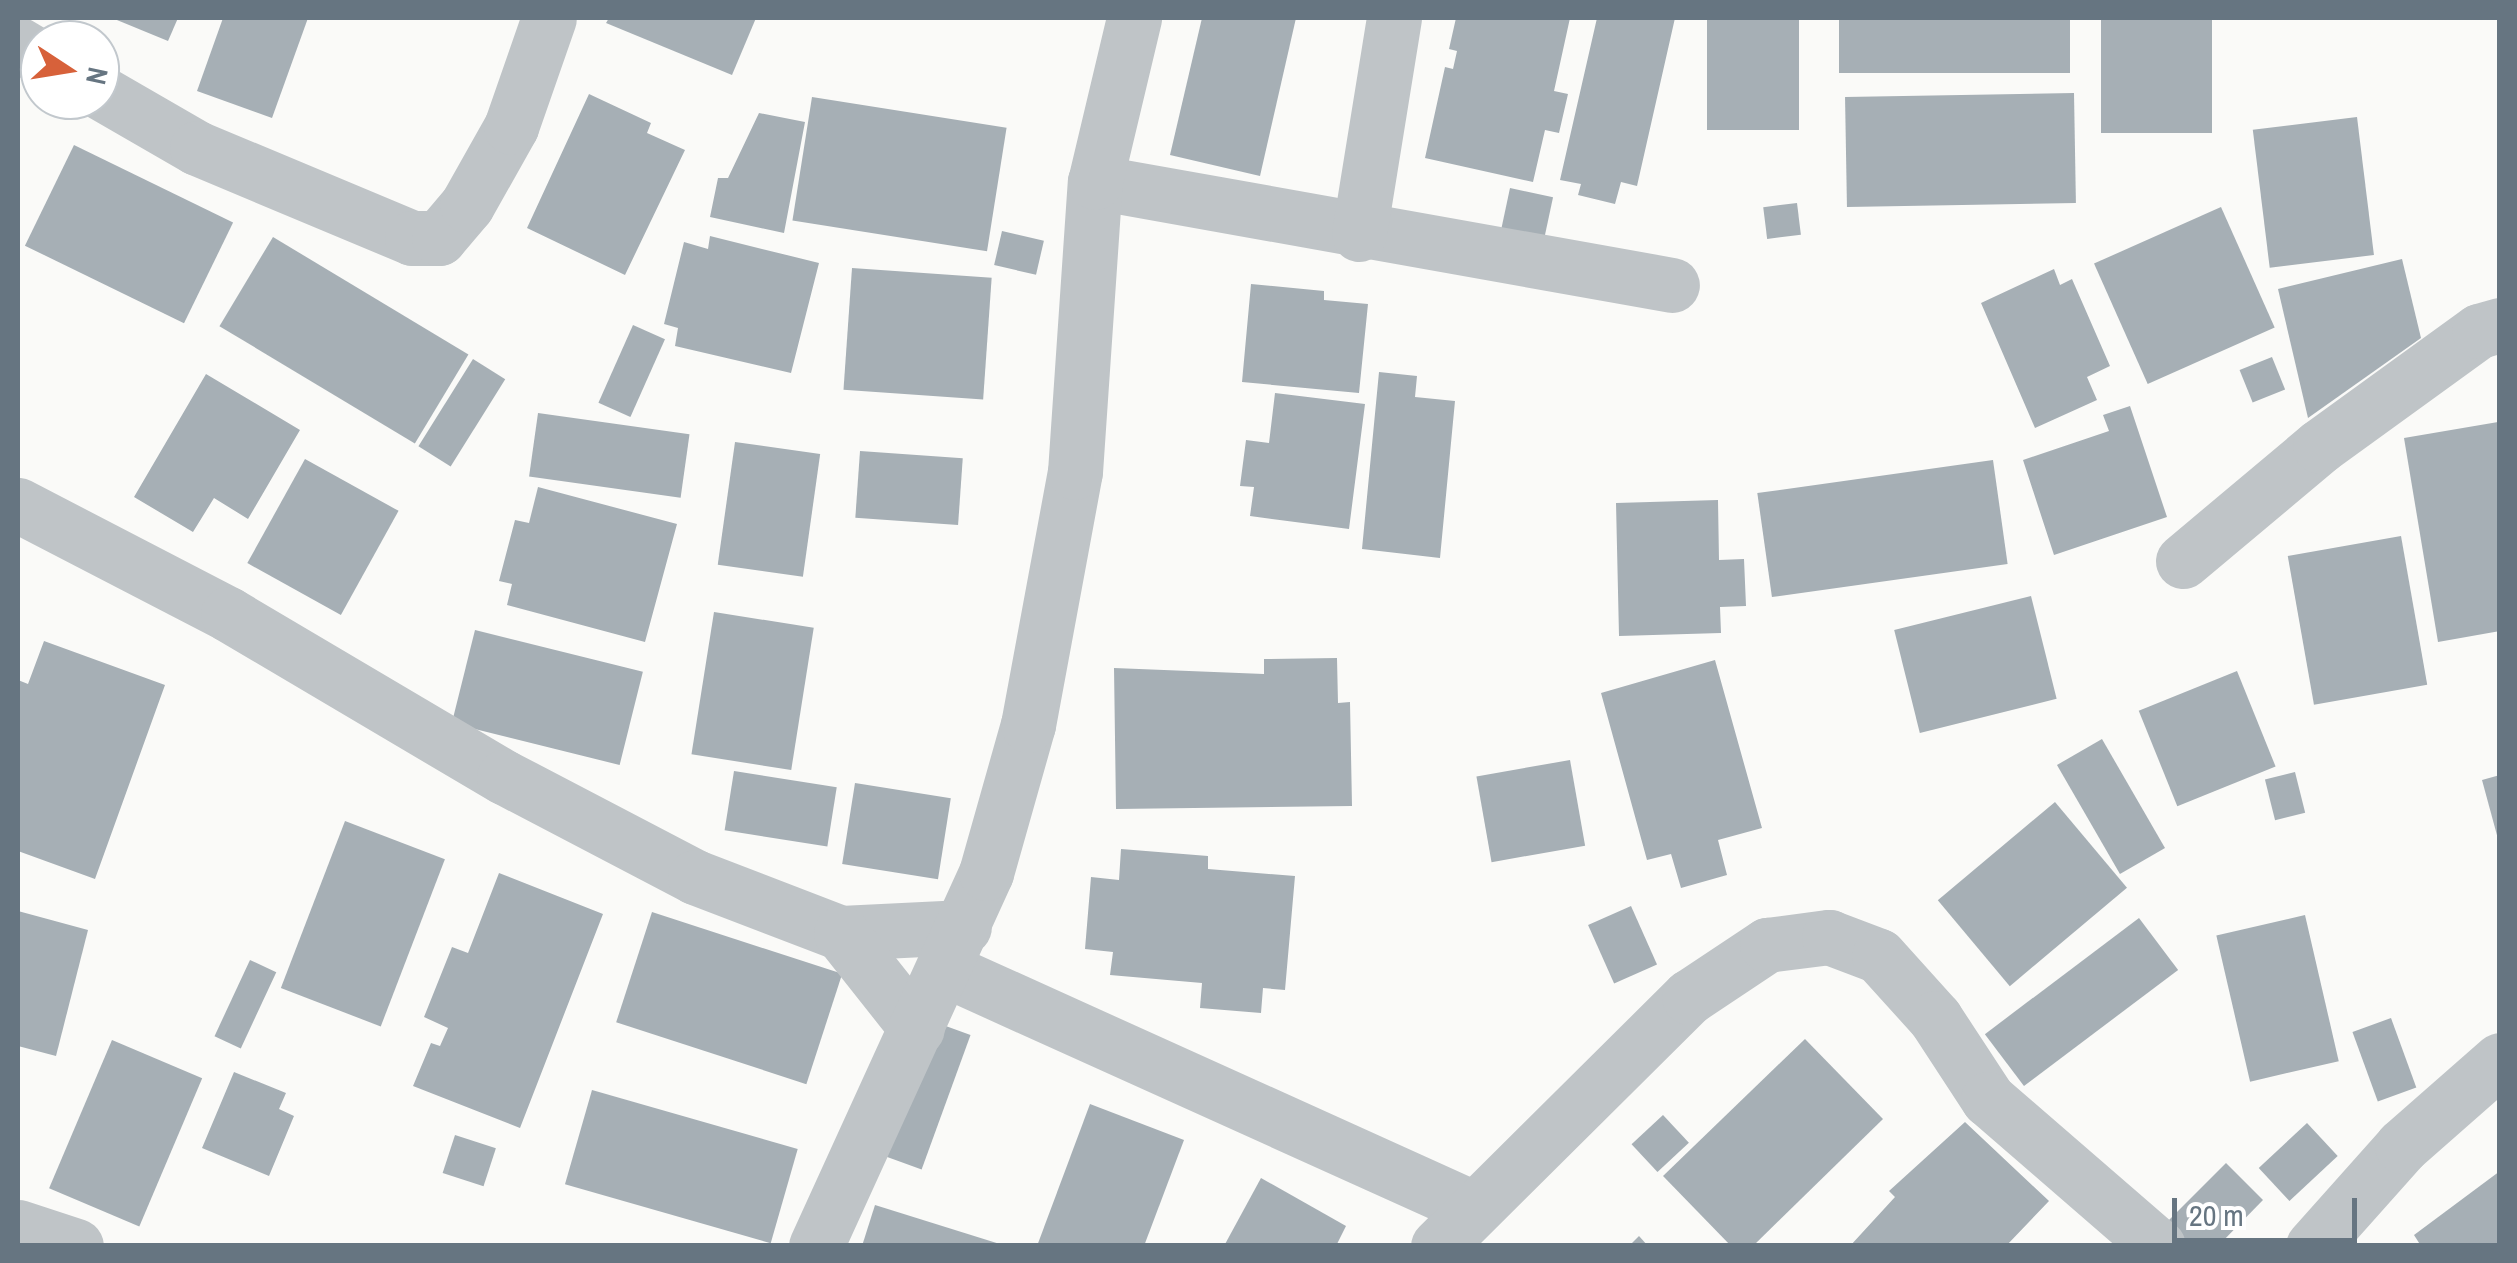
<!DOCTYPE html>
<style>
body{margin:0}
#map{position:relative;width:2517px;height:1263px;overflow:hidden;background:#fafaf8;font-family:"Archivo Narrow",sans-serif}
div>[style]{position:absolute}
.building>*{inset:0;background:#a6afb5;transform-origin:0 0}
.minor>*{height:55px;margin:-27.5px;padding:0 27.5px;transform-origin:27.5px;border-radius:27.5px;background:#bfc4c7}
span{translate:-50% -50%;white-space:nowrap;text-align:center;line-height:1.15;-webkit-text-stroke:10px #fff;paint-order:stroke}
.frame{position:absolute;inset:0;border:20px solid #667581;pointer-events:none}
.north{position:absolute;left:20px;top:20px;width:100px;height:100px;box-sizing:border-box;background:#fff;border:2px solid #c2c8cd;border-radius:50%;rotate:102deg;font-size:28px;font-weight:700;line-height:40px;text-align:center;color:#667581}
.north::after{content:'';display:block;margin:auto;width:35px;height:45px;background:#d7613a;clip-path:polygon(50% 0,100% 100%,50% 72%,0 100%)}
.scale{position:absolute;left:2172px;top:1198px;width:185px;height:45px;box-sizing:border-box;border:5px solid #667581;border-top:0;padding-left:12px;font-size:30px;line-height:35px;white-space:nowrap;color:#667581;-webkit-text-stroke:8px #fff;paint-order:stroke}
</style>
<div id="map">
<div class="building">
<i style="clip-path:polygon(112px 18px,178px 18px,168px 41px)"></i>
<i style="clip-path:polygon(223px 18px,308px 18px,272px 118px,197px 91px)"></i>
<i style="clip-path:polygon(609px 18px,756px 18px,732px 75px,606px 23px)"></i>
<i style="clip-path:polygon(1202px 18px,1296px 18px,1260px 176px,1170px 155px)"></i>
<i style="clip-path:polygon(1456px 18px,1570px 18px,1554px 91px,1568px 94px,1559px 133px,1545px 130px,1533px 182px,1425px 158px,1445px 67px,1453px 69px,1457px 51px,1449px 49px)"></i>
<i style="clip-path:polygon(1597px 18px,1675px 18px,1637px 186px,1621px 182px,1615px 204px,1578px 195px,1581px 184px,1560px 180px)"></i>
<i style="left:1707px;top:18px;width:92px;height:112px"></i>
<i style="left:1839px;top:18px;width:231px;height:55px"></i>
<i style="left:2101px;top:18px;width:111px;height:115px"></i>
<i style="left:2074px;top:93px;width:110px;height:229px;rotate:89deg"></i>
<i style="clip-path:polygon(589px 94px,651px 123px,647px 133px,685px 150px,625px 275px,527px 228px)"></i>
<i style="left:812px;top:97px;width:197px;height:125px;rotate:9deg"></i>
<i style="clip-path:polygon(759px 113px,805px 122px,784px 233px,710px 217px,718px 178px,728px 178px)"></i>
<i style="left:2357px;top:117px;width:139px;height:105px;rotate:83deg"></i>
<i style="left:74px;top:145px;width:177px;height:112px;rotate:26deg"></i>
<i style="left:1510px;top:188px;width:44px;height:48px;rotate:12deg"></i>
<i style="left:1797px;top:203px;width:32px;height:34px;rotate:83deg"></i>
<i style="left:2221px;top:207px;width:132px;height:139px;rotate:66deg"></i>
<i style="left:1002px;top:231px;width:43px;height:35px;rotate:13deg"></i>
<i style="clip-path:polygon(710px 236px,819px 263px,791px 373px,675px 346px,678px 328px,664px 324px,684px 242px,708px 249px)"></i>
<i style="left:273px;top:237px;width:228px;height:104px;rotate:31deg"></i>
<i style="clip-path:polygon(2402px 259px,2421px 338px,2308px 418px,2278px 289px)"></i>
<i style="left:852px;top:268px;width:140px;height:122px;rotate:4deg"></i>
<i style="clip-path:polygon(2054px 269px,2060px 285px,2072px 279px,2110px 366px,2087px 377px,2097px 400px,2035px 428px,1981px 303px)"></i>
<i style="clip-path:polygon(1251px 284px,1324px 291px,1324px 300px,1368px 304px,1359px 393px,1242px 382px)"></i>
<i style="left:633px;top:325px;width:35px;height:85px;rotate:24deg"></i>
<i style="left:2272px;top:357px;width:35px;height:35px;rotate:68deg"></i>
<i style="left:473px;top:359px;width:38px;height:103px;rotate:32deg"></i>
<i style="clip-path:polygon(1379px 372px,1417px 376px,1415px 397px,1455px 401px,1440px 558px,1362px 549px)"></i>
<i style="clip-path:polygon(206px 374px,300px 430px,248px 519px,214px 498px,193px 532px,134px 497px)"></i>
<i style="clip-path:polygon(1275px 393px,1365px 404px,1349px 529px,1250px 516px,1254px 487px,1240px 486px,1246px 440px,1269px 443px)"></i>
<i style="clip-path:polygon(2130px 406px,2167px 517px,2054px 555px,2023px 460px,2109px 431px,2103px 415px)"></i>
<i style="left:538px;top:413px;width:153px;height:64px;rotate:8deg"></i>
<i style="clip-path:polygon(2498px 422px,2500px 631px,2438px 642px,2404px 438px)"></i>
<i style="left:735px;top:442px;width:86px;height:124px;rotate:8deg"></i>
<i style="left:860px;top:451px;width:103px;height:67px;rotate:4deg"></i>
<i style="left:305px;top:459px;width:107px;height:119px;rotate:29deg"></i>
<i style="left:1993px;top:460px;width:105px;height:238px;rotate:82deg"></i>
<i style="clip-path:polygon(538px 487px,677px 524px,645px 642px,507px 605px,512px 584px,499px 581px,515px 520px,529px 523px)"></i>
<i style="clip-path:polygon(1718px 500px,1719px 560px,1744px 559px,1746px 606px,1720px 607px,1721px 633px,1619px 636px,1616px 503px)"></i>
<i style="left:2401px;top:536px;width:151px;height:115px;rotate:80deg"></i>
<i style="left:2031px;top:596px;width:106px;height:141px;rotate:76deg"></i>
<i style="left:714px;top:612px;width:101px;height:144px;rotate:9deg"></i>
<i style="left:475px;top:630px;width:173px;height:96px;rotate:14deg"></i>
<i style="clip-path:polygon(44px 641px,165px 685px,95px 879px,18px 851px,18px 680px,28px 684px)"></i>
<i style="clip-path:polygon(1337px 658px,1338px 703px,1350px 702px,1352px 806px,1116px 809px,1114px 668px,1264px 674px,1264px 659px)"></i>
<i style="clip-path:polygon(1715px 660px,1762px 828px,1718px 840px,1727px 875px,1681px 888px,1671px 854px,1647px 860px,1601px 693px)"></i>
<i style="left:2237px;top:671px;width:103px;height:106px;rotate:68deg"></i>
<i style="left:2102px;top:739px;width:126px;height:52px;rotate:60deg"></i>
<i style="left:1570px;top:760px;width:87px;height:95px;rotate:80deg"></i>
<i style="left:734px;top:771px;width:104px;height:60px;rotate:9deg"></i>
<i style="left:2295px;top:772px;width:42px;height:31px;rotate:76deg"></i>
<i style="clip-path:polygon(2500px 775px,2500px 838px,2498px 839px,2482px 780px)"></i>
<i style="left:855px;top:783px;width:97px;height:82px;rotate:9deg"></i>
<i style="left:2055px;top:802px;width:112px;height:153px;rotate:50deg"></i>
<i style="left:345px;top:821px;width:107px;height:179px;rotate:21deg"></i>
<i style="clip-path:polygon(1121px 849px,1208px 856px,1208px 869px,1295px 876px,1285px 990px,1263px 988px,1261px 1013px,1200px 1008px,1202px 983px,1110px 975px,1113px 952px,1085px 949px,1091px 877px,1119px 880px)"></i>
<i style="clip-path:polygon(499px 873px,603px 914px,520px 1128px,413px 1086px,431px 1043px,440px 1046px,448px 1028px,424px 1017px,452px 947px,468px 953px)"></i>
<i style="left:1631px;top:906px;width:64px;height:47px;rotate:66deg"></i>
<i style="clip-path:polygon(18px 911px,88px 930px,56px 1056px,18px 1046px)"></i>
<i style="left:652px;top:912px;width:200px;height:116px;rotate:18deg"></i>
<i style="left:2305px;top:915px;width:150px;height:91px;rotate:77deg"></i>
<i style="left:2139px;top:918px;width:65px;height:193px;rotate:53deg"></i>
<i style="left:250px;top:960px;width:29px;height:84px;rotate:25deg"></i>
<i style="left:2391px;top:1018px;width:74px;height:41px;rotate:70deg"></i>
<i style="left:932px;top:1021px;width:41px;height:143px;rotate:20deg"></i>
<i style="clip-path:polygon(1805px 1039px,1883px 1119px,1753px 1246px,1731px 1246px,1663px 1176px)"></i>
<i style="left:112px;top:1040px;width:98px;height:161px;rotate:23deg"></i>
<i style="clip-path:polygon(234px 1072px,286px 1093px,279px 1109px,294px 1116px,269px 1176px,202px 1148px)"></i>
<i style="left:592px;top:1090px;width:214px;height:98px;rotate:16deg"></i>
<i style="clip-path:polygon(1090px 1104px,1184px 1140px,1144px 1246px,1037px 1246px)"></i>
<i style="left:1663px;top:1115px;width:38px;height:43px;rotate:47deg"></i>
<i style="clip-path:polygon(1965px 1122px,2049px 1201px,2006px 1246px,1850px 1246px,1895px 1197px,1889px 1191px)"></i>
<i style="left:2307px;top:1123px;width:45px;height:66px;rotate:47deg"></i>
<i style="left:455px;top:1135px;width:43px;height:40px;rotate:18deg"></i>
<i style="clip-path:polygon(2226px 1163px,2263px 1200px,2218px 1246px,2191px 1246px,2167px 1222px)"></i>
<i style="clip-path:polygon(2500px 1171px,2500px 1246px,2421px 1246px,2414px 1235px)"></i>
<i style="clip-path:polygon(1261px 1178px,1346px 1226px,1336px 1246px,1224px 1246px)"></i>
<i style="clip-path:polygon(875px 1205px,1003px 1245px,1003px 1246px,862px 1246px)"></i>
<i style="clip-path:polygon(1639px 1236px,1648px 1246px,1629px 1246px)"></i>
</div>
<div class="minor">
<i style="left:18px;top:44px;width:26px;rotate:31deg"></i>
<i style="left:100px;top:92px;width:112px;rotate:30deg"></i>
<i style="left:197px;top:148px;width:233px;rotate:22.7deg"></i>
<i style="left:412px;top:238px;width:27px"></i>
<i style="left:439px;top:238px;width:43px;rotate:-49.7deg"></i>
<i style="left:467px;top:205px;width:90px;rotate:-60.6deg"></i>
<i style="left:511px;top:127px;width:115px;rotate:-70.8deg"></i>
<i style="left:1095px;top:182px;width:586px;rotate:10.12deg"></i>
<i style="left:1359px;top:234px;width:219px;rotate:-80.8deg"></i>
<i style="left:18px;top:505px;width:237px;rotate:27.4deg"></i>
<i style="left:228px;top:614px;width:321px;rotate:30.6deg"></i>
<i style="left:504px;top:777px;width:216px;rotate:27.6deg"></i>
<i style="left:695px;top:877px;width:156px;rotate:21deg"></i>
<i style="left:841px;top:933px;width:123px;rotate:-2.8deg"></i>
<i style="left:2183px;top:561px;width:179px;rotate:-40deg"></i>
<i style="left:2320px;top:446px;width:196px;rotate:-35.9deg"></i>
<i style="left:2479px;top:331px;width:22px;rotate:-16deg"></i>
<i style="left:841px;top:933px;width:122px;rotate:51.6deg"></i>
<i style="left:944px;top:969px;width:580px;rotate:24.31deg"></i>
<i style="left:18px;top:1227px;width:61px;rotate:18.1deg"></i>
<i style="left:816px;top:1246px;width:410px;rotate:-65.5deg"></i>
<i style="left:986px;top:873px;width:154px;rotate:-74.2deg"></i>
<i style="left:1028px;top:725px;width:257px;rotate:-79.5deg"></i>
<i style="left:1075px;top:472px;width:291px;rotate:-86.1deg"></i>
<i style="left:1095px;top:182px;width:169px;rotate:-76.6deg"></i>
<i style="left:1438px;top:1246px;width:354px;rotate:-44.8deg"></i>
<i style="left:1689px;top:997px;width:94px;rotate:-33.7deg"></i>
<i style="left:1767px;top:945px;width:63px;rotate:-7.4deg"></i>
<i style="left:1829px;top:937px;width:53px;rotate:20.8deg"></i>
<i style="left:1879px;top:956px;width:84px;rotate:47.9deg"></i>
<i style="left:1935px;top:1018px;width:97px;rotate:56.8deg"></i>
<i style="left:1988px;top:1099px;width:225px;rotate:40.9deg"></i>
<i style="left:2313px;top:1246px;width:134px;rotate:-48.3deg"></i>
<i style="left:2402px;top:1146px;width:130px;rotate:-41.3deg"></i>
</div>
<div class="frame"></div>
<div class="north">N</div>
<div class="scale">20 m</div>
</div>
